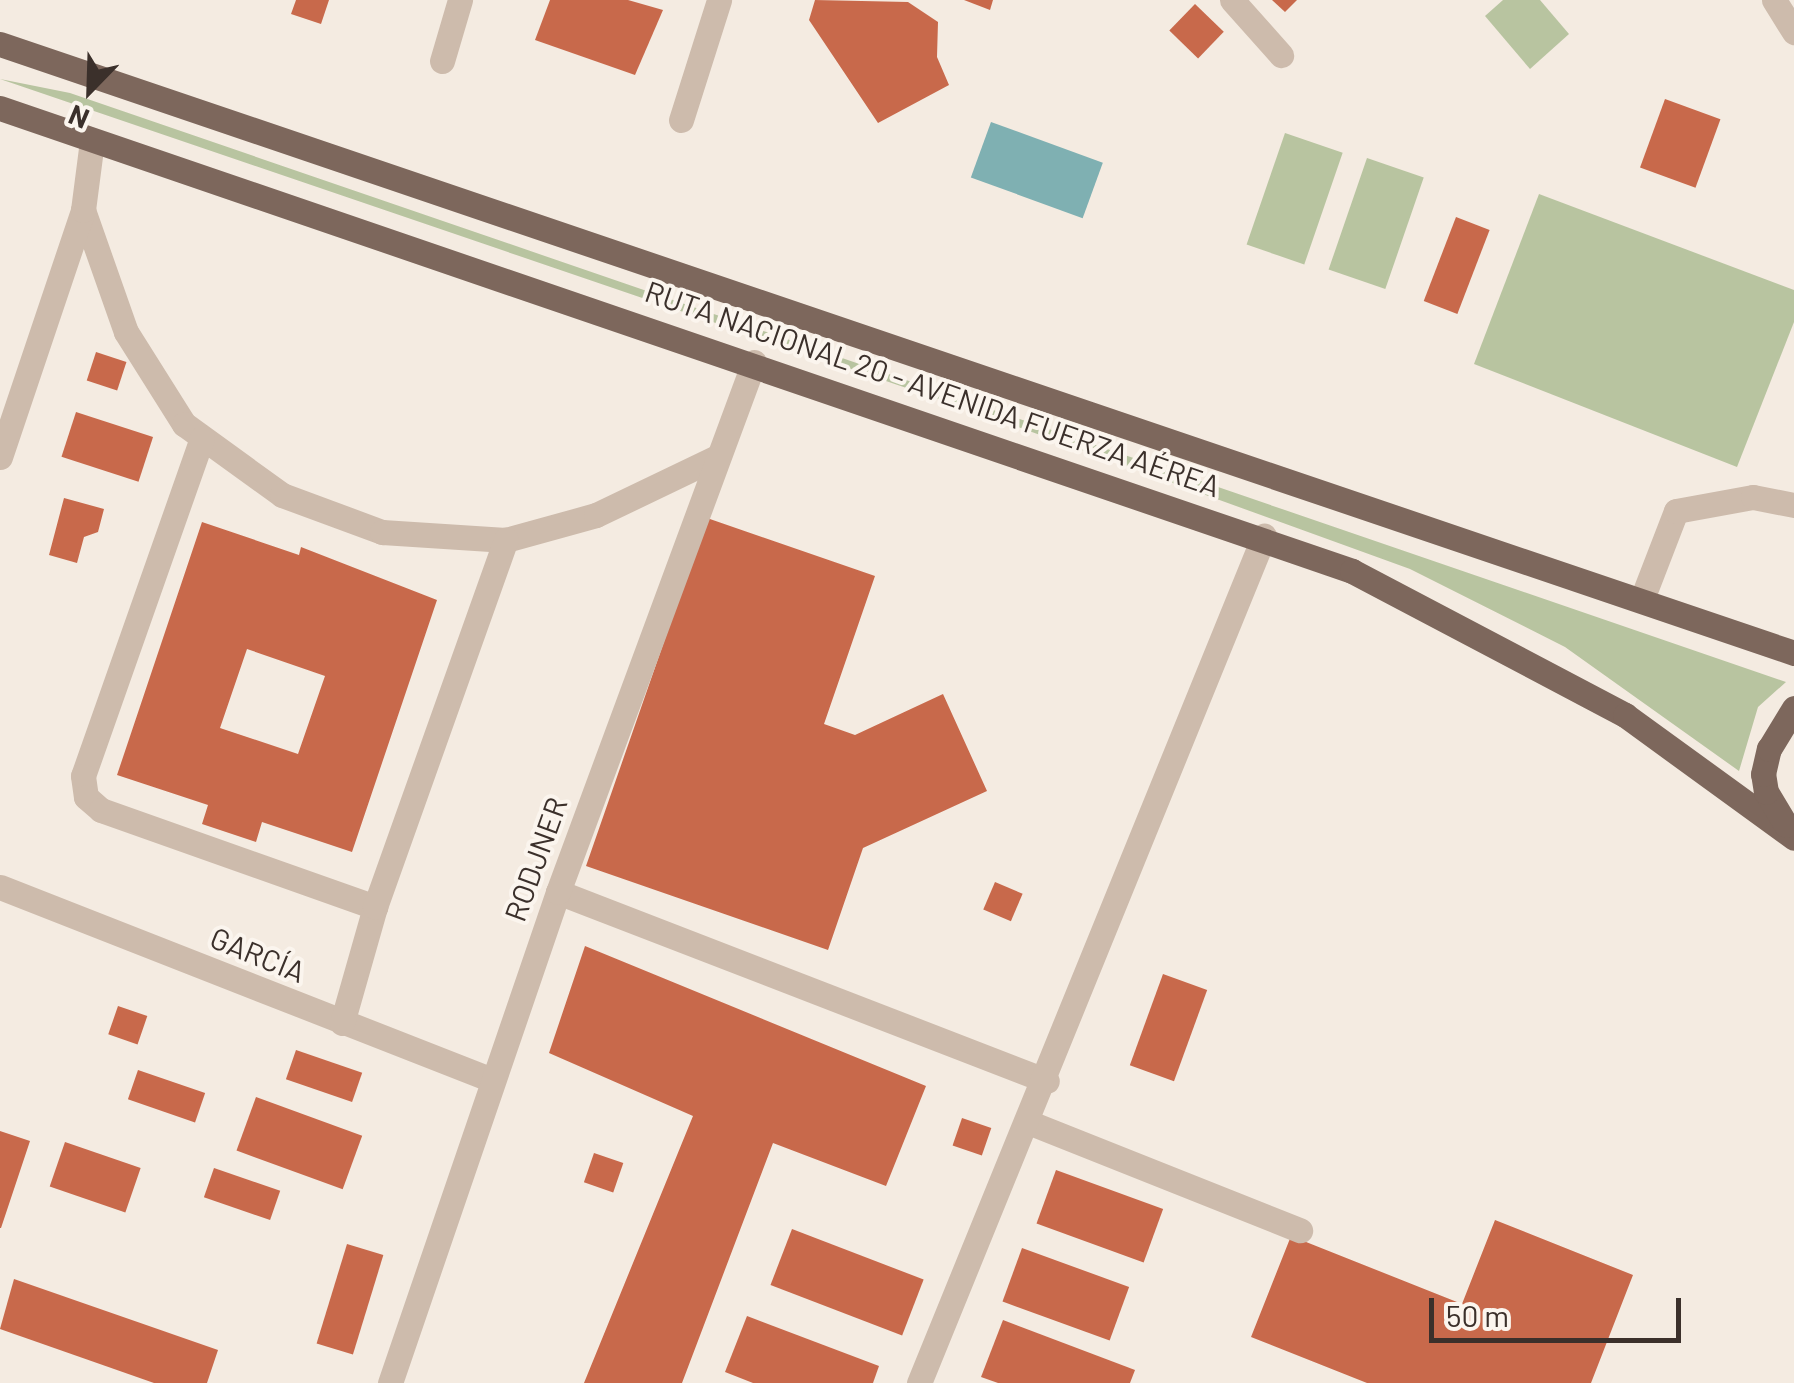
<!DOCTYPE html>
<meta charset="utf-8">
<style>
body{margin:0}
#map{position:relative;width:1794px;height:1383px;overflow:hidden;background:#f4ebe1;font-family:Barlow,sans-serif}
div>[style]{position:absolute}
.green>*{inset:0;background:#b8c4a0;transform-origin:0 0}
.water>*{inset:0;background:#7fb0b2;transform-origin:0 0}
.building>*{inset:0;background:#c8694b;transform-origin:0 0}
.minor>*{height:25px;margin:-12.5px;padding:0 12.5px;transform-origin:12.5px;border-radius:12.5px;background:#cdbbac}
.major>*{height:25px;margin:-12.5px;padding:0 12.5px;transform-origin:12.5px;border-radius:12.5px;background:#7d675c}
span{translate:-50% -50%;white-space:nowrap;text-align:center;line-height:1.15;-webkit-text-stroke:8px #fbf5ee;paint-order:stroke}
.street-label{font-size:30px;color:#3b302b}
.north{position:absolute;left:40px;top:40px;width:100px;height:100px;-webkit-text-stroke:8px #fbf5ee;paint-order:stroke;rotate:203deg;font-size:28px;font-weight:700;line-height:40px;text-align:center;color:#3b302b}
.north::after{content:'';display:block;margin:auto;width:35px;height:45px;background:#3b302b;clip-path:polygon(50% 0,100% 100%,50% 72%,0 100%)}
.scale{position:absolute;left:1429px;top:1298px;width:252px;height:45px;box-sizing:border-box;border:5px solid #3b302b;border-top:0;padding-left:12px;font-size:30px;line-height:35px;white-space:nowrap;color:#3b302b;-webkit-text-stroke:8px #fbf5ee;paint-order:stroke}
</style>
<div id="map">
<div class="green">
<i style="clip-path:polygon(1503px 0,1540px 0,1569px 34px,1530px 69px,1485px 16px)"></i>
<i style="clip-path:polygon(0 79px,70px 93px,1786px 682px,1758px 707px,1739px 771px,1565px 647px,1410px 569px,971px 410px)"></i>
<i style="left:1285px;top:133px;width:61px;height:118px;rotate:19deg"></i>
<i style="left:1367px;top:158px;width:60px;height:118px;rotate:19deg"></i>
<i style="clip-path:polygon(1539px 194px,1794px 290px,1794px 322px,1737px 467px,1474px 364px)"></i>
</div>
<div class="water">
<i style="left:991px;top:122px;width:119px;height:59px;rotate:20deg"></i>
</div>
<div class="building">
<i style="clip-path:polygon(296px 0,329px 0,321px 24px,291px 14px)"></i>
<i style="clip-path:polygon(550px 0,628px 0,663px 10px,635px 75px,535px 40px)"></i>
<i style="clip-path:polygon(815px 0,908px 2px,938px 22px,937px 57px,949px 85px,878px 123px,809px 20px)"></i>
<i style="clip-path:polygon(964px 0,993px 0,990px 10px)"></i>
<i style="clip-path:polygon(1272px 0,1297px 0,1285px 12px)"></i>
<i style="left:1195px;top:4px;width:40px;height:37px;rotate:44deg"></i>
<i style="left:1665px;top:99px;width:59px;height:73px;rotate:20deg"></i>
<i style="left:1456px;top:217px;width:36px;height:90px;rotate:21deg"></i>
<i style="left:96px;top:352px;width:32px;height:30px;rotate:18deg"></i>
<i style="left:76px;top:412px;width:81px;height:47px;rotate:18deg"></i>
<i style="clip-path:polygon(64px 498px,104px 509px,98px 532px,84px 537px,77px 563px,49px 555px)"></i>
<i style="clip-path:polygon(707px 518px,875px 576px,824px 724px,855px 735px,943px 694px,987px 791px,863px 848px,828px 950px,586px 866px)"></i>
<i style="clip-path:polygon(evenodd,202px 522px,299px 555px,301px 547px,437px 600px,352px 852px,262px 822px,256px 842px,202px 824px,208px 805px,117px 775px,202px 522px,247px 649px,325px 676px,298px 754px,220px 728px,247px 649px)"></i>
<i style="left:995px;top:882px;width:30px;height:30px;rotate:23deg"></i>
<i style="clip-path:polygon(585px 946px,926px 1086px,886px 1186px,773px 1143px,682px 1383px,584px 1383px,693px 1116px,549px 1053px)"></i>
<i style="left:1163px;top:974px;width:47px;height:97px;rotate:20deg"></i>
<i style="left:118px;top:1006px;width:31px;height:30px;rotate:19deg"></i>
<i style="left:296px;top:1050px;width:70px;height:31px;rotate:19deg"></i>
<i style="left:138px;top:1070px;width:71px;height:31px;rotate:19deg"></i>
<i style="left:256px;top:1097px;width:113px;height:57px;rotate:20deg"></i>
<i style="left:962px;top:1118px;width:31px;height:29px;rotate:19deg"></i>
<i style="clip-path:polygon(0 1131px,30px 1141px,1px 1228px,0 1228px)"></i>
<i style="left:65px;top:1142px;width:80px;height:47px;rotate:19deg"></i>
<i style="left:594px;top:1153px;width:31px;height:31px;rotate:19deg"></i>
<i style="left:214px;top:1168px;width:70px;height:31px;rotate:19deg"></i>
<i style="left:1056px;top:1170px;width:114px;height:57px;rotate:20deg"></i>
<i style="clip-path:polygon(1495px 1220px,1633px 1275px,1591px 1383px,1367px 1383px,1251px 1337px,1291px 1236px,1462px 1304px)"></i>
<i style="left:792px;top:1229px;width:141px;height:60px;rotate:21deg"></i>
<i style="left:347px;top:1244px;width:38px;height:104px;rotate:17deg"></i>
<i style="left:1022px;top:1248px;width:114px;height:57px;rotate:20deg"></i>
<i style="clip-path:polygon(14px 1279px,218px 1350px,207px 1383px,154px 1383px,0 1329px)"></i>
<i style="clip-path:polygon(747px 1316px,879px 1366px,873px 1383px,753px 1383px,725px 1372px)"></i>
<i style="clip-path:polygon(1003px 1320px,1135px 1370px,1130px 1383px,998px 1383px,981px 1377px)"></i>
</div>
<div class="minor">
<i style="left:1232px;top:0;width:74px;rotate:48.3deg"></i>
<i style="left:1774px;top:0;width:38px;rotate:58deg"></i>
<i style="left:442px;top:61px;width:64px;rotate:-73.6deg"></i>
<i style="left:681px;top:120px;width:126px;rotate:-72.4deg"></i>
<i style="left:83px;top:210px;width:129px;rotate:70.6deg"></i>
<i style="left:126px;top:332px;width:109px;rotate:57.8deg"></i>
<i style="left:184px;top:424px;width:121px;rotate:35.9deg"></i>
<i style="left:282px;top:495px;width:107px;rotate:20.3deg"></i>
<i style="left:382px;top:532px;width:124px;rotate:3.7deg"></i>
<i style="left:506px;top:540px;width:93px;rotate:-15.5deg"></i>
<i style="left:596px;top:515px;width:134px;rotate:-25.6deg"></i>
<i style="left:202px;top:438px;width:358px;rotate:109.4deg"></i>
<i style="left:83px;top:776px;width:21px;rotate:82deg"></i>
<i style="left:86px;top:797px;width:20px;rotate:41deg"></i>
<i style="left:101px;top:810px;width:291px;rotate:19.5deg"></i>
<i style="left:0;top:457px;width:261px;rotate:-71.4deg"></i>
<i style="left:83px;top:210px;width:70px;rotate:-82.6deg"></i>
<i style="left:1642px;top:599px;width:94px;rotate:-68.9deg"></i>
<i style="left:1676px;top:511px;width:78px;rotate:-10.3deg"></i>
<i style="left:1753px;top:497px;width:42px;rotate:11deg"></i>
<i style="left:0;top:887px;width:529px;rotate:21.42deg"></i>
<i style="left:558px;top:892px;width:524px;rotate:21.13deg"></i>
<i style="left:342px;top:1023px;width:121px;rotate:-74.1deg"></i>
<i style="left:375px;top:907px;width:390px;rotate:-70.4deg"></i>
<i style="left:1028px;top:1122px;width:293px;rotate:21.7deg"></i>
<i style="left:390px;top:1383px;width:519px;rotate:-71.11deg"></i>
<i style="left:558px;top:892px;width:565px;rotate:-69.71deg"></i>
<i style="left:919px;top:1383px;width:915px;rotate:-67.84deg"></i>
</div>
<div class="major">
<i style="left:0;top:44px;width:1895px;rotate:18.75deg"></i>
<i style="left:0;top:108px;width:1429px;rotate:18.9deg"></i>
<i style="left:1352px;top:571px;width:309px;rotate:27.8deg"></i>
<i style="left:1625px;top:715px;width:209px;rotate:36deg"></i>
<i style="left:1786px;top:825px;width:39px;rotate:-121deg"></i>
<i style="left:1766px;top:792px;width:18px;rotate:-99deg"></i>
<i style="left:1763px;top:774px;width:26px;rotate:-77deg"></i>
<i style="left:1769px;top:749px;width:48px;rotate:-58.6deg"></i>
</div>
<div class="street-label">
<span style="left:933px;top:388px;rotate:19deg">RUTA NACIONAL 20 - AVENIDA FUERZA AÉREA</span>
<span style="left:535px;top:859px;rotate:-70deg">RODJNER</span>
<span style="left:258px;top:954px;rotate:22deg">GARCÍA</span>
</div>
<div class="north">N</div>
<div class="scale">50 m</div>
</div>
